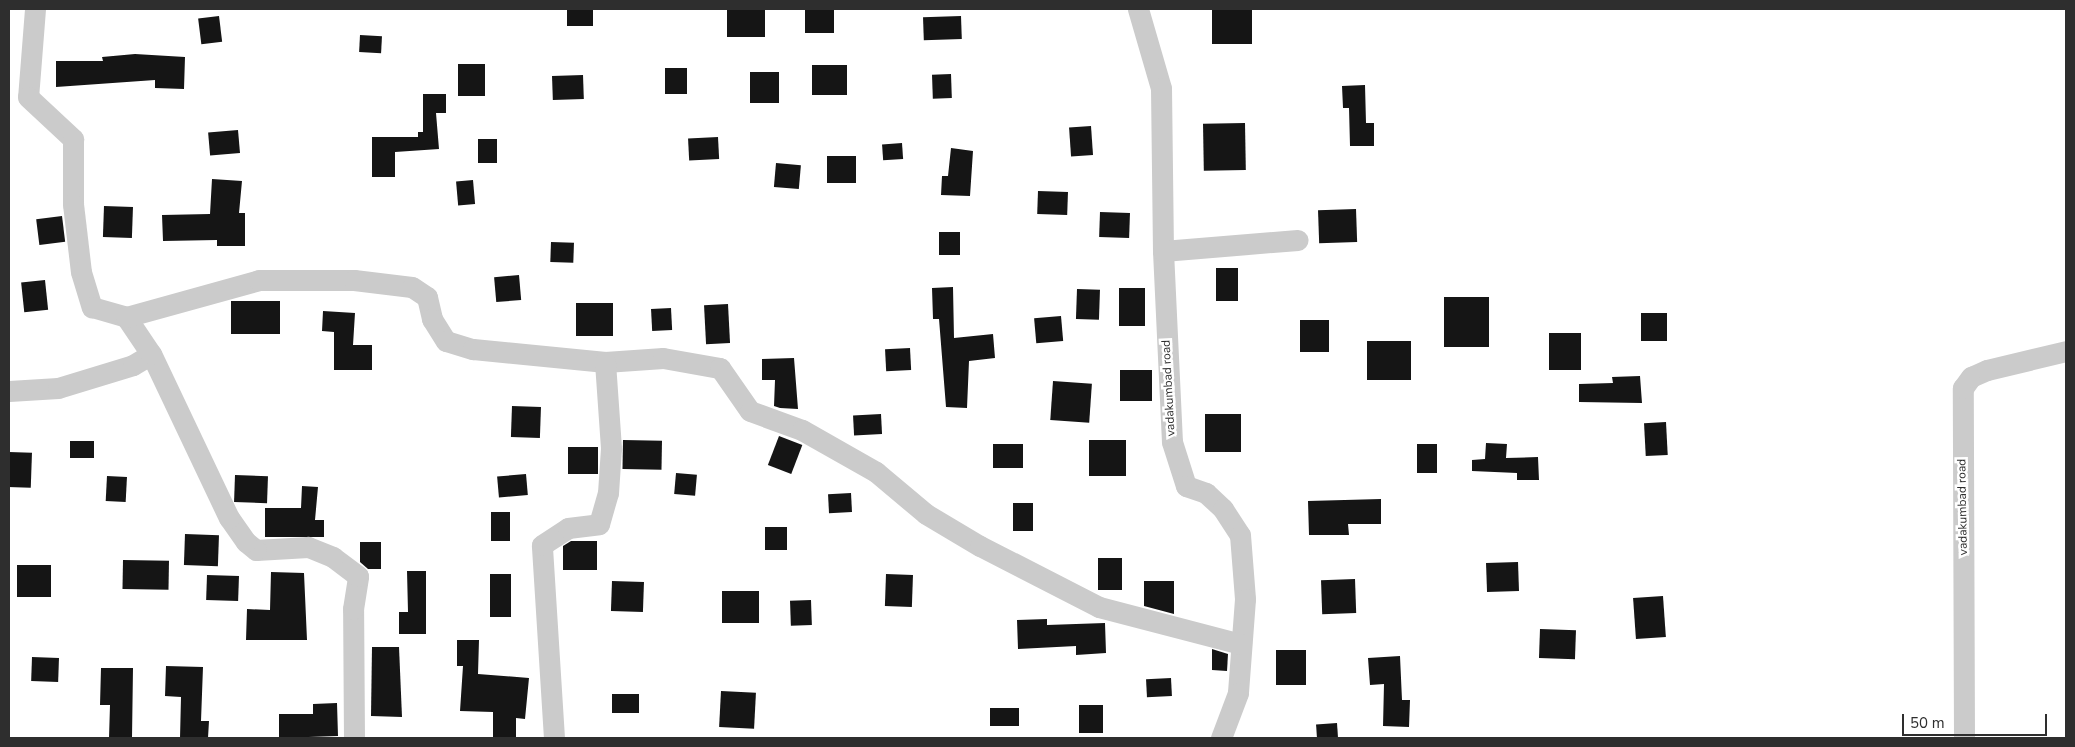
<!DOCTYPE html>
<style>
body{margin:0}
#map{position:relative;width:2075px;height:747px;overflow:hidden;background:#fff;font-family:"Nunito Sans",sans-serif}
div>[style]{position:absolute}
.building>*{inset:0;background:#151515;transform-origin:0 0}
.minor>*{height:21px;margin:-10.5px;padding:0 10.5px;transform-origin:10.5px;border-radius:10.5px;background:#cbcbcb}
span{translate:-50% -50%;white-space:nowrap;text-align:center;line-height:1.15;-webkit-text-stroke:5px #fff;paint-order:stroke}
.street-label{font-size:12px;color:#2e2e2e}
.frame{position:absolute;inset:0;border:10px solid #2e2e2e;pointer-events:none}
.scale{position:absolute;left:1902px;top:714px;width:145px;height:22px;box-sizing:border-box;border:2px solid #2e2e2e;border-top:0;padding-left:6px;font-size:15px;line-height:18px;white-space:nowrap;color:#2e2e2e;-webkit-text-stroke:4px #fff;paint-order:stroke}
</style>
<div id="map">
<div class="building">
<i style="left:567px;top:9px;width:26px;height:17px"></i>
<i style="left:727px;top:9px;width:38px;height:28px"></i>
<i style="left:805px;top:9px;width:29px;height:24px"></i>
<i style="left:1212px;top:9px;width:40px;height:35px"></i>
<i style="left:219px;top:16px;width:26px;height:21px;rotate:83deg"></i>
<i style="left:961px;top:16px;width:23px;height:38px;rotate:88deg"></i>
<i style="left:360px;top:35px;width:22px;height:17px;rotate:3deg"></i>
<i style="clip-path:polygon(135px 54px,185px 57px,184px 89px,155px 88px,155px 80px,56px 87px,56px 61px,103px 61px,102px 57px)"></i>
<i style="left:458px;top:64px;width:27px;height:32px"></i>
<i style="left:812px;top:65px;width:35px;height:30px"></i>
<i style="left:665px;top:68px;width:22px;height:26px"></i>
<i style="left:750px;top:72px;width:29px;height:31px"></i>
<i style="left:951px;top:74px;width:24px;height:19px;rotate:88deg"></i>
<i style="left:583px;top:75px;width:24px;height:31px;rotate:88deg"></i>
<i style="clip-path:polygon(1365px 85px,1366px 123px,1374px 123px,1374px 146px,1350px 146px,1349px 108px,1343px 108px,1342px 86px)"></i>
<i style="clip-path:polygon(423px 94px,446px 94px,446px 113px,436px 113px,439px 149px,395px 152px,395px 177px,372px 177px,372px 137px,418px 137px,418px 132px,423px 132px)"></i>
<i style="left:1245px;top:123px;width:47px;height:42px;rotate:89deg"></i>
<i style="left:1091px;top:126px;width:29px;height:22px;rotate:86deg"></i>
<i style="left:238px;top:130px;width:23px;height:30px;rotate:85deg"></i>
<i style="left:718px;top:137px;width:22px;height:30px;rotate:87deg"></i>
<i style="left:478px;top:139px;width:19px;height:24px"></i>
<i style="left:902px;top:143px;width:16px;height:20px;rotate:86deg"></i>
<i style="clip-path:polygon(951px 148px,973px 151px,970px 196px,941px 195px,942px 176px,948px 176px)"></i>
<i style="left:856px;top:156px;width:27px;height:29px;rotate:90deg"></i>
<i style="left:776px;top:163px;width:25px;height:24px;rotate:5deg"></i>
<i style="clip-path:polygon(212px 179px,242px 181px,239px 213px,245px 213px,245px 246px,217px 246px,217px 240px,163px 241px,162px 215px,210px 214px)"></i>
<i style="left:473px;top:180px;width:24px;height:17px;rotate:85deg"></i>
<i style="left:1038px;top:191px;width:30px;height:23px;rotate:2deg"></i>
<i style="left:104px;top:206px;width:29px;height:31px;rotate:2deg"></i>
<i style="left:1356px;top:209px;width:33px;height:38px;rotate:88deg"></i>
<i style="left:1100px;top:212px;width:30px;height:25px;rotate:2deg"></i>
<i style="left:62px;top:216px;width:26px;height:26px;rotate:83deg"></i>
<i style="left:939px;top:232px;width:21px;height:23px"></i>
<i style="left:551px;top:242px;width:23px;height:20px;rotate:2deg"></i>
<i style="left:1216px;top:268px;width:22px;height:33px"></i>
<i style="left:519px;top:275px;width:25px;height:25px;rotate:85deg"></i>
<i style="left:45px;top:280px;width:30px;height:24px;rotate:84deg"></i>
<i style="clip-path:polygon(953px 287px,954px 338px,993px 334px,995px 358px,969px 361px,967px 408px,946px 407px,939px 319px,933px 319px,932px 288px)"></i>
<i style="left:1119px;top:288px;width:26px;height:38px"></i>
<i style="left:1077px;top:289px;width:23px;height:30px;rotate:2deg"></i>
<i style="left:1444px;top:297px;width:45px;height:50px"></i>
<i style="left:231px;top:301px;width:49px;height:33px"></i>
<i style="left:613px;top:303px;width:33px;height:37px;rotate:90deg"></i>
<i style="left:728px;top:304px;width:39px;height:24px;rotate:87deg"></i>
<i style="left:671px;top:308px;width:22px;height:20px;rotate:87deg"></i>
<i style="clip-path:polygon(323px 311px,355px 313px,353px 345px,372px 345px,372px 370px,334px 370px,334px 332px,322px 331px)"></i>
<i style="left:1641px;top:313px;width:26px;height:28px"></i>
<i style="left:1061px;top:316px;width:25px;height:27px;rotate:85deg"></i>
<i style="left:1300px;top:320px;width:29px;height:32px"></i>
<i style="left:1549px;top:333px;width:32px;height:37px"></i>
<i style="left:1367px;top:341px;width:44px;height:39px"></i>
<i style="left:910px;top:348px;width:22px;height:25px;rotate:87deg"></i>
<i style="clip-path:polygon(794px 358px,798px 409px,780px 408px,774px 406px,775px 380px,762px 380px,762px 359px)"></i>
<i style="left:1120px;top:370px;width:32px;height:31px"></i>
<i style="clip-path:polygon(1640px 376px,1642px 403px,1579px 402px,1579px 384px,1613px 383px,1612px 377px)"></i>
<i style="left:1053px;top:381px;width:39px;height:39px;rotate:4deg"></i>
<i style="left:512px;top:406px;width:29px;height:31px;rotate:2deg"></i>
<i style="left:881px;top:414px;width:20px;height:28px;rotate:87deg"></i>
<i style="left:1205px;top:414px;width:36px;height:38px"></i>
<i style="left:1666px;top:422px;width:33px;height:22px;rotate:87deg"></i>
<i style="left:779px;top:436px;width:25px;height:31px;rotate:21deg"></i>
<i style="left:623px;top:440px;width:39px;height:29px;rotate:1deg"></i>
<i style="left:1089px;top:440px;width:37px;height:36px"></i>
<i style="left:70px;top:441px;width:24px;height:17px"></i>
<i style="clip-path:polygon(1486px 443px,1507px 444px,1506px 458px,1538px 457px,1539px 480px,1517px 480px,1517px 473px,1472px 471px,1472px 460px,1485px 459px)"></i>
<i style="left:993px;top:444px;width:30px;height:24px"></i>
<i style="left:1417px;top:444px;width:20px;height:29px"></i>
<i style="left:568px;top:447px;width:30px;height:27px"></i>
<i style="left:9px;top:452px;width:23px;height:35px;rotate:2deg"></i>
<i style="left:676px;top:473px;width:21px;height:21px;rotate:5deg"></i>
<i style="left:526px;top:474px;width:21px;height:29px;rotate:85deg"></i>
<i style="left:235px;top:475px;width:33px;height:27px;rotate:2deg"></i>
<i style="left:107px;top:476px;width:20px;height:25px;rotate:3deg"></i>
<i style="clip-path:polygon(302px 486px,318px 487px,315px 520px,324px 520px,324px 537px,265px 537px,265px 508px,301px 508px)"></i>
<i style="left:851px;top:493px;width:19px;height:23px;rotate:87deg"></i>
<i style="clip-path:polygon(1381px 499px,1381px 524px,1348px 524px,1349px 535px,1309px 535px,1308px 501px)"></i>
<i style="left:1013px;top:503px;width:20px;height:28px"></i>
<i style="left:491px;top:512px;width:19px;height:29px"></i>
<i style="left:765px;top:527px;width:22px;height:23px"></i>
<i style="left:185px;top:534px;width:34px;height:31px;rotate:2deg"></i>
<i style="clip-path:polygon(571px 541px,597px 541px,597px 570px,563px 570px,563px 546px)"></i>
<i style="clip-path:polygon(360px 542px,381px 542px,381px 569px,368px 569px,360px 562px)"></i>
<i style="left:1098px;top:558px;width:24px;height:32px"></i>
<i style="left:123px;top:560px;width:46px;height:29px;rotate:1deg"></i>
<i style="left:1518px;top:562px;width:29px;height:32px;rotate:88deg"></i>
<i style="left:17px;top:565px;width:34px;height:32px"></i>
<i style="clip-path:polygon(407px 571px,426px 571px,426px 634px,399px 634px,399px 612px,408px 612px)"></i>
<i style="clip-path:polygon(271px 572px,304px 573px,307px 640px,246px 640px,247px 609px,270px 610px)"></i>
<i style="left:511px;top:574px;width:43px;height:21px;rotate:90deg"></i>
<i style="left:886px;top:574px;width:27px;height:32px;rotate:2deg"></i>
<i style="left:207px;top:575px;width:32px;height:25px;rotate:2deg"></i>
<i style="left:1355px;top:579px;width:34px;height:34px;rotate:88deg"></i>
<i style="left:612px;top:581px;width:32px;height:30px;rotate:2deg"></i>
<i style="clip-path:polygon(1144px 581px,1174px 581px,1174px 614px,1144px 606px)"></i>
<i style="left:759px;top:591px;width:32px;height:37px;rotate:90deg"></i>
<i style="left:1663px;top:596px;width:41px;height:30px;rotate:86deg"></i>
<i style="left:811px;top:600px;width:25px;height:21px;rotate:88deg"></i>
<i style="clip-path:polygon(1047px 619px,1047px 625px,1105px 623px,1106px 653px,1076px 655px,1076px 646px,1018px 649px,1017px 620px)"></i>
<i style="left:1540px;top:629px;width:36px;height:29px;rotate:2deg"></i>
<i style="clip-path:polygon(457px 640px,479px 640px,478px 674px,529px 678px,525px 719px,516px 718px,516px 738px,493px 738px,493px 712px,460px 711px,463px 666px,457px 666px)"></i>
<i style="clip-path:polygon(372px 647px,399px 647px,402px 717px,371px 716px)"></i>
<i style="clip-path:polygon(1212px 649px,1228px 654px,1227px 671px,1212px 670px)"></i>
<i style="left:1276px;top:650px;width:30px;height:35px"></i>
<i style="clip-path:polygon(1400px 656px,1402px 700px,1410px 700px,1409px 727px,1383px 726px,1384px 684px,1370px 685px,1368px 658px)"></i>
<i style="left:32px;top:657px;width:27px;height:24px;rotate:2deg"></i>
<i style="clip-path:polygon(166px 666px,203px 667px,201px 721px,209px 721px,208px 738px,180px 738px,181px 697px,165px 696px)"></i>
<i style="clip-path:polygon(101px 668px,133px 668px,132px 738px,109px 738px,110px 705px,100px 705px)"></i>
<i style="left:1171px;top:678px;width:18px;height:25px;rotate:87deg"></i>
<i style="left:721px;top:691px;width:35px;height:36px;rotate:3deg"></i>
<i style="left:612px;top:694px;width:27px;height:19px"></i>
<i style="clip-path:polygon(337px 703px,338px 736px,279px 738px,279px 714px,313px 714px,313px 704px)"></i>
<i style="left:1079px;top:705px;width:24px;height:28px"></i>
<i style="left:1019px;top:708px;width:18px;height:29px;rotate:90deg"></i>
<i style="left:1337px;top:723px;width:15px;height:21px;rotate:86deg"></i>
</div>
<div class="minor">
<i style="left:35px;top:9px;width:88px;rotate:94.5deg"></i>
<i style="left:28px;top:97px;width:62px;rotate:43deg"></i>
<i style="left:73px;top:139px;width:65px;rotate:90deg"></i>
<i style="left:73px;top:204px;width:68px;rotate:83.3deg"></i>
<i style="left:81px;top:272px;width:37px;rotate:73deg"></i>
<i style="left:92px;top:307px;width:35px;rotate:16deg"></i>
<i style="left:1138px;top:9px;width:82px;rotate:73.8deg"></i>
<i style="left:1161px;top:88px;width:163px;rotate:89.3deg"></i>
<i style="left:1163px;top:251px;width:191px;rotate:87.3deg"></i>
<i style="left:1172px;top:442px;width:46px;rotate:72.3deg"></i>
<i style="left:1186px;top:486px;width:21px;rotate:19deg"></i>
<i style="left:1206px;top:493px;width:23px;rotate:43deg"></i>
<i style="left:1223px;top:509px;width:31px;rotate:57deg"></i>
<i style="left:1240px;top:535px;width:64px;rotate:85.5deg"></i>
<i style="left:1245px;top:599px;width:94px;rotate:94.3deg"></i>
<i style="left:1238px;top:693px;width:48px;rotate:110.7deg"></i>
<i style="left:1163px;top:251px;width:135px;rotate:-4.7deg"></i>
<i style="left:9px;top:391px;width:49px;rotate:-3.5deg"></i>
<i style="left:58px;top:388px;width:78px;rotate:-17deg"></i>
<i style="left:133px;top:365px;width:21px;rotate:-31deg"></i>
<i style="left:354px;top:738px;width:129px;rotate:-90.4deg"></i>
<i style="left:353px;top:609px;width:33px;rotate:-81deg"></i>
<i style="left:358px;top:576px;width:31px;rotate:-143deg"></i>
<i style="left:333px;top:557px;width:27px;rotate:-158deg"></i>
<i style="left:308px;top:547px;width:52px;rotate:176.7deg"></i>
<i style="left:256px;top:550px;width:13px;rotate:-141deg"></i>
<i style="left:246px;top:542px;width:29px;rotate:-125deg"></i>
<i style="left:229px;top:518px;width:182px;rotate:-115.4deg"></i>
<i style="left:151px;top:354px;width:45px;rotate:-124deg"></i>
<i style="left:126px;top:317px;width:138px;rotate:-15.5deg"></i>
<i style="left:259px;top:280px;width:95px"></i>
<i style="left:354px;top:280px;width:58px;rotate:6.9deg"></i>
<i style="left:412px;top:287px;width:18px;rotate:34deg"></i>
<i style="left:427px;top:297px;width:23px;rotate:77deg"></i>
<i style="left:432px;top:319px;width:26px;rotate:58deg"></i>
<i style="left:446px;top:341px;width:28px;rotate:17deg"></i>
<i style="left:473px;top:349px;width:133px;rotate:5.6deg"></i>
<i style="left:605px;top:362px;width:58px;rotate:-3.9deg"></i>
<i style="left:663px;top:358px;width:58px;rotate:10deg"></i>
<i style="left:720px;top:368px;width:52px;rotate:55.1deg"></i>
<i style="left:750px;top:411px;width:55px;rotate:20.1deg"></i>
<i style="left:802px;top:430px;width:85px;rotate:29.6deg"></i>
<i style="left:876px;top:472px;width:65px;rotate:40deg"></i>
<i style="left:926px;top:514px;width:63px;rotate:30.7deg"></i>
<i style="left:980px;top:546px;width:134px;rotate:27.1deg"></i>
<i style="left:1099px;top:607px;width:147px;rotate:14.6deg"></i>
<i style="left:554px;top:738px;width:193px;rotate:-93.6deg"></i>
<i style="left:542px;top:545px;width:31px;rotate:-33deg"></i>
<i style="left:568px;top:528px;width:31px;rotate:-7deg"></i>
<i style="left:599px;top:524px;width:32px;rotate:-74deg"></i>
<i style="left:608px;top:493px;width:45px;rotate:-86.2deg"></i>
<i style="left:611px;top:448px;width:86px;rotate:-94deg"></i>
<i style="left:1964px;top:738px;width:350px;rotate:-90.2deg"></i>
<i style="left:1963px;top:388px;width:14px;rotate:-54deg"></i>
<i style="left:1971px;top:377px;width:17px;rotate:-24deg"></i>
<i style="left:1987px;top:370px;width:81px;rotate:-13.5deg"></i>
</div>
<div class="street-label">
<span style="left:1169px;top:388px;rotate:-93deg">vadakumbad road</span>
<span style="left:1963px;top:507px;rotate:-91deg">vadakumbad road</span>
</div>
<div class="frame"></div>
<div class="scale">50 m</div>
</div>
